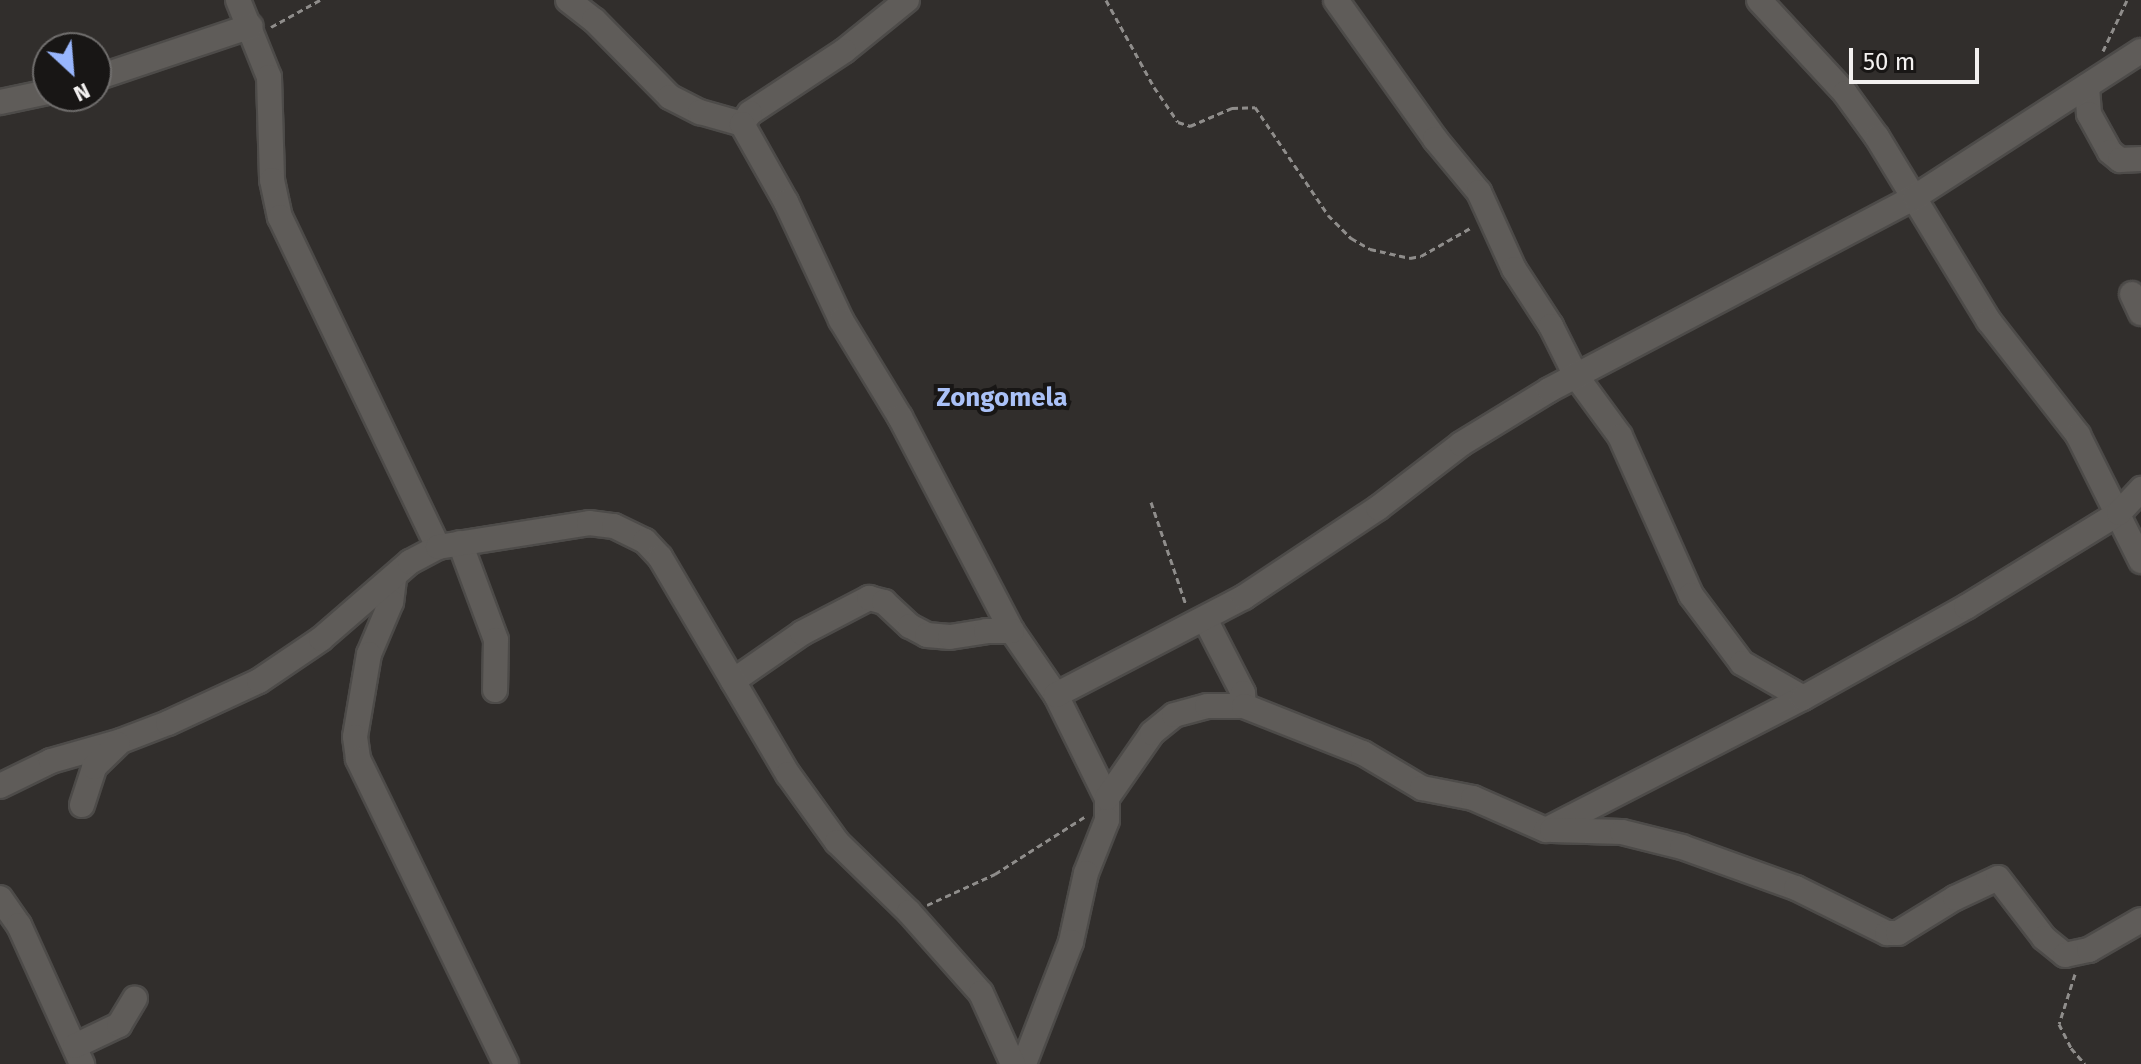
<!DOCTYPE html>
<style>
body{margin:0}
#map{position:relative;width:2141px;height:1064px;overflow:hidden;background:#312e2c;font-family:"Fira Sans",sans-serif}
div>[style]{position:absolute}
.path>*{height:3px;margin-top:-1.5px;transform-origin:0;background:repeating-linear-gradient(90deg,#8f8d8b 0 6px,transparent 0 10px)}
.roads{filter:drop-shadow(2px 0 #4d4b49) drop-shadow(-2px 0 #4d4b49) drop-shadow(0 2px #4d4b49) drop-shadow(0 -2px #4d4b49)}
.minor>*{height:24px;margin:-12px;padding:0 12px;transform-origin:12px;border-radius:12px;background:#5f5c59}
span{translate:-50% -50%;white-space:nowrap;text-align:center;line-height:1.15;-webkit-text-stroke:8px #181615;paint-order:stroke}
.quarter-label{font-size:26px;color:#aac1f7;font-weight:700}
.north{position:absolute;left:32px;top:32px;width:80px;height:80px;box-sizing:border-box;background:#181615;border:2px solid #706e6d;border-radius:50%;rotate:154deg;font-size:22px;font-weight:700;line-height:32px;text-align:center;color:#f3f1f0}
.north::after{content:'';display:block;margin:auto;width:28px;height:36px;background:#98b6fd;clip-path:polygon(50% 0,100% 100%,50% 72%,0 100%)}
.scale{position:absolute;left:1849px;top:48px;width:130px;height:36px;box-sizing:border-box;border:4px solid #f3f1f0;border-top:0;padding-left:10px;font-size:24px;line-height:28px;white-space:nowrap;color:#f3f1f0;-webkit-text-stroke:6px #181615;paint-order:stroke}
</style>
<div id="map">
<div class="path">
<i style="left:1106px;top:0;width:99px;rotate:61.1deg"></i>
<i style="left:1154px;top:87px;width:42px;rotate:55.6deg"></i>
<i style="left:1178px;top:122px;width:13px;rotate:18deg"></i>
<i style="left:1190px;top:126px;width:46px;rotate:-23.2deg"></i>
<i style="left:1232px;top:108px;width:23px;rotate:-2deg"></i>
<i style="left:1255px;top:107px;width:130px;rotate:55.9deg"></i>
<i style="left:1328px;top:215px;width:33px;rotate:45deg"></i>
<i style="left:1351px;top:238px;width:22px;rotate:30deg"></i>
<i style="left:1370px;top:249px;width:41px;rotate:12.7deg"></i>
<i style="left:1410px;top:258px;width:11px;rotate:-10deg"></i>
<i style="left:1421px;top:256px;width:59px;rotate:-29.6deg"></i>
<i style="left:271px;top:27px;width:56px;rotate:-28.9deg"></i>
<i style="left:2103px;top:51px;width:56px;rotate:-64.8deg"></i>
<i style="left:1151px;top:502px;width:109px;rotate:71.2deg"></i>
<i style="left:927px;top:905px;width:75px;rotate:-24.5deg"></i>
<i style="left:995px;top:874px;width:106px;rotate:-32.6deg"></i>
<i style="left:2075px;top:974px;width:52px;rotate:107.7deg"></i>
<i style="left:2059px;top:1024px;width:27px;rotate:63deg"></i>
<i style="left:2071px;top:1048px;width:21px;rotate:49deg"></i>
</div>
<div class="roads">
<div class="minor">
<i style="left:238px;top:0;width:83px;rotate:68.1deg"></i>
<i style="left:269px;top:77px;width:103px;rotate:88.3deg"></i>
<i style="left:272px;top:180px;width:38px;rotate:78deg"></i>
<i style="left:280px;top:217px;width:366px;rotate:64.4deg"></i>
<i style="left:568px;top:0;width:33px;rotate:38deg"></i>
<i style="left:594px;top:20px;width:108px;rotate:45.4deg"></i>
<i style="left:670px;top:97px;width:34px;rotate:27deg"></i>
<i style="left:700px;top:112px;width:44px;rotate:15.9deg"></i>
<i style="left:907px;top:0;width:81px;rotate:141deg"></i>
<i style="left:844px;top:51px;width:113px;rotate:146.6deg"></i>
<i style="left:750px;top:113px;width:14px;rotate:126deg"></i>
<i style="left:742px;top:124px;width:90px;rotate:60.6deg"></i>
<i style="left:786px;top:202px;width:130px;rotate:65deg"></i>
<i style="left:841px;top:320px;width:114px;rotate:58.7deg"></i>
<i style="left:900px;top:417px;width:242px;rotate:62.4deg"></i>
<i style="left:1012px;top:631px;width:78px;rotate:55.5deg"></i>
<i style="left:1056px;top:695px;width:115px;rotate:63.7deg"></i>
<i style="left:1107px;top:798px;width:22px;rotate:90deg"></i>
<i style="left:1107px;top:820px;width:57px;rotate:111.6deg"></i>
<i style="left:1086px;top:873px;width:71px;rotate:102.3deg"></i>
<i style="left:1071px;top:942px;width:131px;rotate:111.1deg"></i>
<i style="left:1336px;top:0;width:171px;rotate:54.5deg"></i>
<i style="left:1435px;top:139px;width:69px;rotate:50.3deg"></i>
<i style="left:1479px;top:192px;width:85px;rotate:65.6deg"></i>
<i style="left:1514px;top:269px;width:68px;rotate:57deg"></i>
<i style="left:1551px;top:326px;width:56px;rotate:63.4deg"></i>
<i style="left:1576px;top:376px;width:74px;rotate:53.7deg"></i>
<i style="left:1620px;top:436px;width:174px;rotate:65.9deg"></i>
<i style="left:1691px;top:595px;width:85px;rotate:53.1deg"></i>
<i style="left:1742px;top:663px;width:70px;rotate:29.8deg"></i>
<i style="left:1759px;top:0;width:127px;rotate:47.2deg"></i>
<i style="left:1845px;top:93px;width:54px;rotate:54deg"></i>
<i style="left:1877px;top:137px;width:215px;rotate:58.7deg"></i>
<i style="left:1989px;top:321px;width:145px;rotate:52deg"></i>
<i style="left:2078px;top:435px;width:141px;rotate:63.4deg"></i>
<i style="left:96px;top:78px;width:163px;rotate:-18.5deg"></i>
<i style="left:2087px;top:86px;width:28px;rotate:86deg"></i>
<i style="left:2089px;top:114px;width:43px;rotate:61.1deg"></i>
<i style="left:2110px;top:152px;width:13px;rotate:39deg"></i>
<i style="left:2120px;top:160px;width:21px;rotate:-3deg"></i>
<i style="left:0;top:102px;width:49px;rotate:-11.8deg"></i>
<i style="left:2132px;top:294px;width:21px;rotate:65deg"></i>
<i style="left:460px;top:543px;width:103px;rotate:69.6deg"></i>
<i style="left:496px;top:640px;width:50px;rotate:91.1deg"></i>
<i style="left:394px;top:579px;width:23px;rotate:97deg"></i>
<i style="left:391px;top:602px;width:56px;rotate:112.9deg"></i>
<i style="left:369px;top:654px;width:84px;rotate:99.6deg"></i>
<i style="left:355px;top:737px;width:22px;rotate:82deg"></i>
<i style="left:358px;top:759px;width:339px;rotate:64.1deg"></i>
<i style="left:1205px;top:619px;width:83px;rotate:62.8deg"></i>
<i style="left:1243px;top:693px;width:13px;rotate:86deg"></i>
<i style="left:733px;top:681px;width:84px;rotate:-34.8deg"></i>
<i style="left:802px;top:633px;width:76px;rotate:-27.6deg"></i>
<i style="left:869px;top:598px;width:16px;rotate:15deg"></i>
<i style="left:884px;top:602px;width:35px;rotate:43deg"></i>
<i style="left:910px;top:626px;width:19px;rotate:28deg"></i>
<i style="left:927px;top:635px;width:23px;rotate:5deg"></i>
<i style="left:950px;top:637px;width:36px;rotate:-9deg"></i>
<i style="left:986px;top:631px;width:26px"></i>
<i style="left:1056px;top:695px;width:212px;rotate:-27.5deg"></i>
<i style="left:1244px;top:597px;width:161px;rotate:-33.6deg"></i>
<i style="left:1378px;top:508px;width:105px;rotate:-37.6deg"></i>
<i style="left:1461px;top:444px;width:103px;rotate:-31.5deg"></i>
<i style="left:1549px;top:390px;width:414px;rotate:-27.8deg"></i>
<i style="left:1915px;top:197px;width:269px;rotate:-32.9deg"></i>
<i style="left:0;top:786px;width:57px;rotate:-26.1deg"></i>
<i style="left:51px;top:761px;width:73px;rotate:-15.9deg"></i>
<i style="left:121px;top:741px;width:50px;rotate:-21deg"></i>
<i style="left:168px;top:723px;width:100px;rotate:-24.8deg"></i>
<i style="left:259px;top:681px;width:75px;rotate:-34.1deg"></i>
<i style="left:321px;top:639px;width:118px;rotate:-40.9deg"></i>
<i style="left:410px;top:562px;width:32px;rotate:-28deg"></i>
<i style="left:438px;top:547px;width:153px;rotate:-9deg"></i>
<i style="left:589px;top:523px;width:25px;rotate:7deg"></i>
<i style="left:614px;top:526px;width:34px;rotate:26deg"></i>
<i style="left:645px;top:541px;width:22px;rotate:47deg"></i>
<i style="left:660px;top:557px;width:252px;rotate:59.5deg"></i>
<i style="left:788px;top:774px;width:84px;rotate:54.2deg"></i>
<i style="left:837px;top:842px;width:100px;rotate:44.2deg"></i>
<i style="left:909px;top:912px;width:108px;rotate:48.4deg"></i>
<i style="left:981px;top:993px;width:78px;rotate:65.7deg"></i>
<i style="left:1107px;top:798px;width:79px;rotate:-55.3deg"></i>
<i style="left:1152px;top:733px;width:28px;rotate:-39deg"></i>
<i style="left:1174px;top:715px;width:34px;rotate:-15deg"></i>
<i style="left:1207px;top:706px;width:37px"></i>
<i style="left:1244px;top:706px;width:128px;rotate:21.6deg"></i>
<i style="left:1363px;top:753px;width:69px;rotate:30.7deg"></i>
<i style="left:1422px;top:788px;width:52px;rotate:11.1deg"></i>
<i style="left:1473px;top:798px;width:80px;rotate:23.7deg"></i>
<i style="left:1546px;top:830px;width:289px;rotate:-27.2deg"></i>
<i style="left:1803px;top:698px;width:187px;rotate:-29.2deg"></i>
<i style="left:1966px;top:607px;width:180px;rotate:-31.6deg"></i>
<i style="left:2119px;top:513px;width:33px;rotate:-47deg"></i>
<i style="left:82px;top:805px;width:40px;rotate:-72deg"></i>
<i style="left:94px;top:767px;width:33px;rotate:-44deg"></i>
<i style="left:1552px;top:830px;width:70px;rotate:1.6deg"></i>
<i style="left:1622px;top:832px;width:62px;rotate:14deg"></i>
<i style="left:1682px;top:847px;width:121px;rotate:19.8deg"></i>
<i style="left:1796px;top:888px;width:102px;rotate:26.3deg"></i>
<i style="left:1887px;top:933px;width:11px"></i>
<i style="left:1898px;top:933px;width:67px;rotate:-31.6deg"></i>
<i style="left:1955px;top:898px;width:47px;rotate:-24.9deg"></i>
<i style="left:1998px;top:878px;width:76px;rotate:52.5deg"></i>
<i style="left:2044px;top:938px;width:27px;rotate:39deg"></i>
<i style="left:2065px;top:955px;width:25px;rotate:-12deg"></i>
<i style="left:2089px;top:950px;width:60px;rotate:-30deg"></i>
<i style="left:0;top:898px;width:33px;rotate:55deg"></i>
<i style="left:19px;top:925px;width:153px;rotate:65.6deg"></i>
<i style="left:75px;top:1046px;width:49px;rotate:-25.5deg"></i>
<i style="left:119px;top:1025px;width:31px;rotate:-59deg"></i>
</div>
</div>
<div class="quarter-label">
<span style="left:1002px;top:398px">Zongomela</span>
</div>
<div class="north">N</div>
<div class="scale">50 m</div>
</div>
